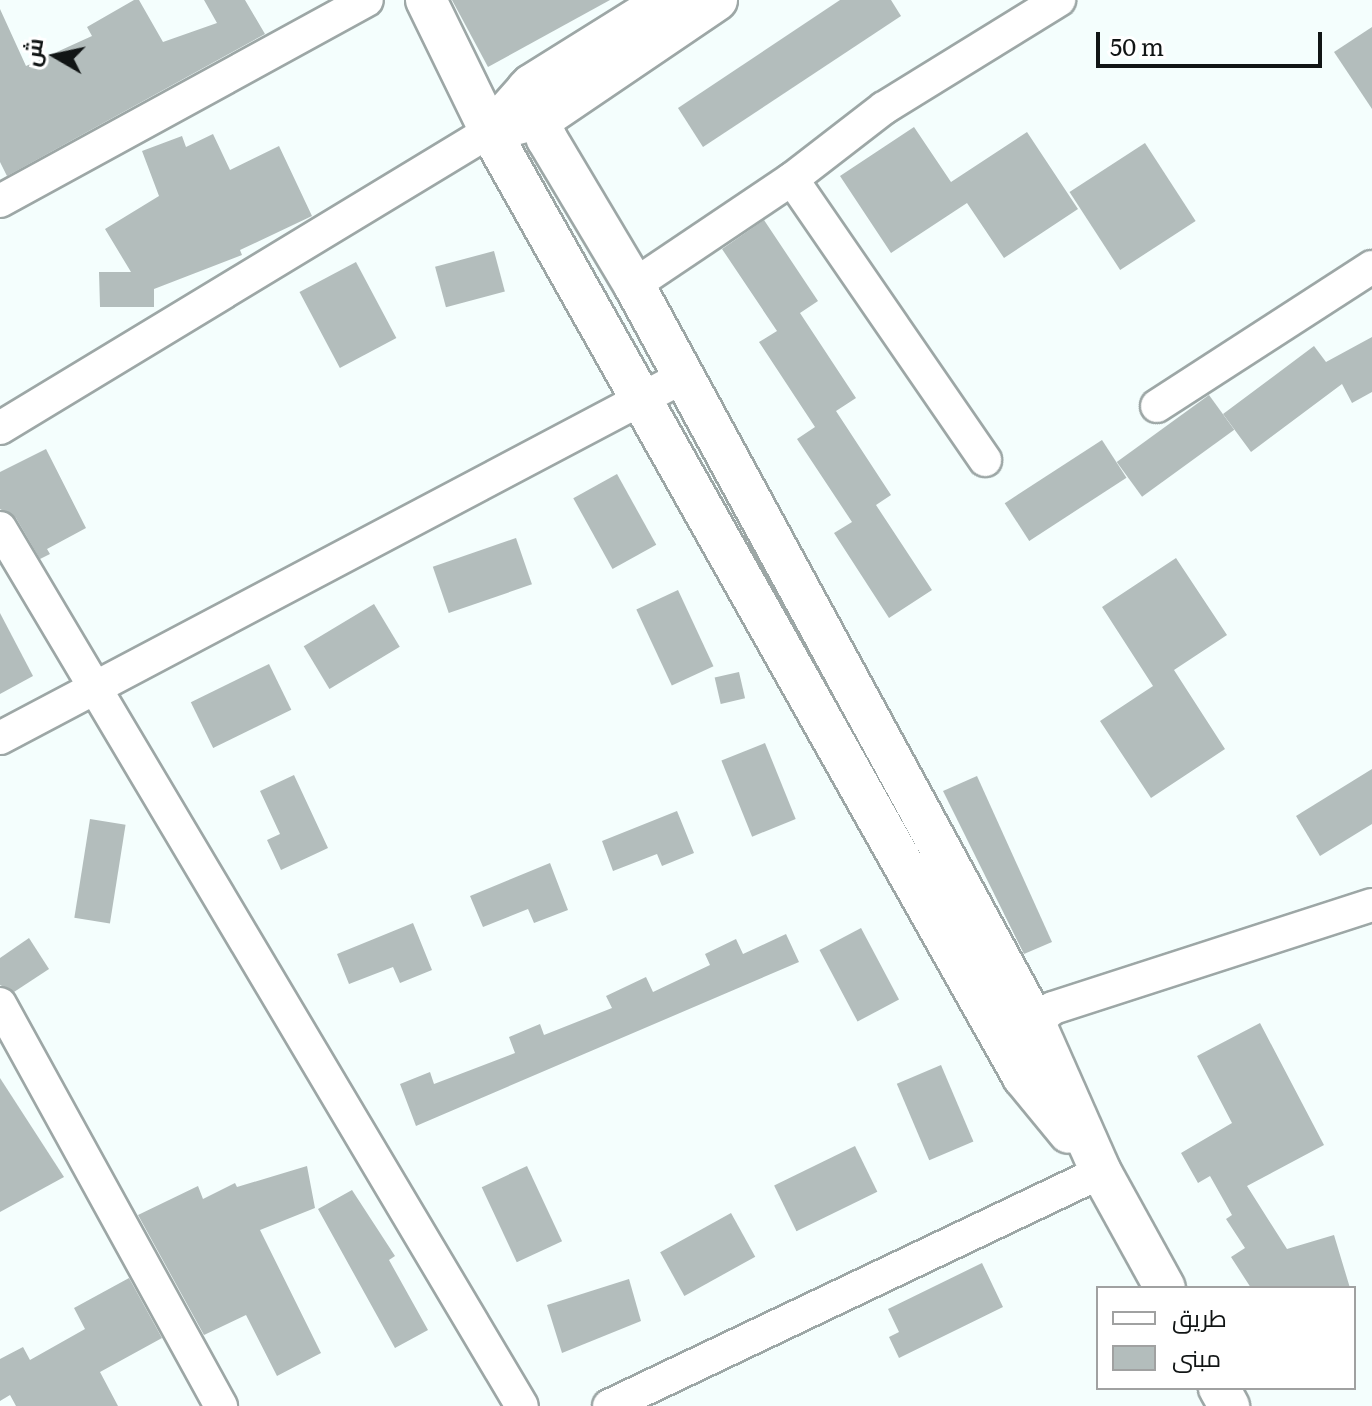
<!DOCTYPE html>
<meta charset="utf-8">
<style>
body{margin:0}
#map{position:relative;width:1372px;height:1406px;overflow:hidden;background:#f4fefd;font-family:Literata,Cairo,serif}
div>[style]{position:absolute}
.building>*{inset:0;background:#b3bdbc;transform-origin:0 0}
.roads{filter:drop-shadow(2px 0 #9da7a6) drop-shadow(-2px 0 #9da7a6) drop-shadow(0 2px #9da7a6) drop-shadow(0 -2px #9da7a6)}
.minor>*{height:32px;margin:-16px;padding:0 16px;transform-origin:16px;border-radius:16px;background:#fff}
.tertiary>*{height:40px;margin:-20px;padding:0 20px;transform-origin:20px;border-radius:20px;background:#fff}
span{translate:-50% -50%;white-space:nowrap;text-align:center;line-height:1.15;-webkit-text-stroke:7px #fff;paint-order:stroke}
.legend{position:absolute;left:1096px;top:1286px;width:260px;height:104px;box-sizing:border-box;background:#fff;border:2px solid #a0a1a1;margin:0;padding:10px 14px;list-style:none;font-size:24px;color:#111515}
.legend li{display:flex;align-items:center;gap:16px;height:40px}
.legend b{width:40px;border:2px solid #a0a1a1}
.north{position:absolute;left:16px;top:16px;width:80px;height:80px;-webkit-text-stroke:6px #fff;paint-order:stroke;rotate:279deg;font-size:22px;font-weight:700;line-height:32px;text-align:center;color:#111515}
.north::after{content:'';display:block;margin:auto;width:28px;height:36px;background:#111515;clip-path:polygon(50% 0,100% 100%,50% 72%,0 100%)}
.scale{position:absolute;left:1096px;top:32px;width:226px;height:36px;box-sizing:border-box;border:4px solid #111515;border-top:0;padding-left:10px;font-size:24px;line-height:28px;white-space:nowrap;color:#111515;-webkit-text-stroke:6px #fff;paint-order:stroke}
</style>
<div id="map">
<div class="building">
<i style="clip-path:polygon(134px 0,139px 0,163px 42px,217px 23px,204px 0,245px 0,265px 34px,7px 176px,0 162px,0 9px,26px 66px,92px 36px,87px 27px)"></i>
<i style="clip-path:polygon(452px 0,610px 0,488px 67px)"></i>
<i style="clip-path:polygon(840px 0,891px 0,901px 16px,703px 147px,678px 108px)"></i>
<i style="clip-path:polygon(1372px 27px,1372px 109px,1334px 52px)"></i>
<i style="clip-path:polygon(914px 127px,951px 182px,1027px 132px,1078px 209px,1004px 258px,967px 203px,891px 253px,840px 176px)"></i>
<i style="clip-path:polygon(213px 134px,230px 170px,279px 146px,312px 216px,240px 250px,242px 255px,154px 289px,154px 307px,100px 307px,99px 272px,131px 272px,105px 229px,159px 196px,142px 151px,182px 136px,186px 147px)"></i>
<i style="left:1145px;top:143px;width:93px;height:90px;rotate:57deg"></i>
<i style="clip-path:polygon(764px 220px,818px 301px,800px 313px,856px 398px,836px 411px,891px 495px,876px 505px,932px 590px,889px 618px,834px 533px,852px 522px,797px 439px,815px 427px,759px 342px,777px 331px,722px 249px)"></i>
<i style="left:494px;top:251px;width:42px;height:61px;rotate:75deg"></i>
<i style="left:356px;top:262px;width:86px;height:64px;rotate:62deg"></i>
<i style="clip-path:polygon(1372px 337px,1372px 392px,1352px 403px,1342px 384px,1251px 452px,1223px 414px,1314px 346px,1326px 362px)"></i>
<i style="left:1209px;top:395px;width:43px;height:114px;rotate:54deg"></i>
<i style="left:1102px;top:440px;width:45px;height:116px;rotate:57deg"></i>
<i style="clip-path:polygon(46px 449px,86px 528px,47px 549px,50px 554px,40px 559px,16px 518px,0 509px,0 472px)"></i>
<i style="left:617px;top:474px;width:81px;height:50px;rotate:61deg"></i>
<i style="left:516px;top:538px;width:49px;height:88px;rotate:71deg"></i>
<i style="clip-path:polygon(1176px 558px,1227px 635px,1174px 670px,1225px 749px,1151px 798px,1100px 721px,1153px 686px,1102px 607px)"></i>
<i style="left:678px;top:590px;width:84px;height:46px;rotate:65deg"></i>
<i style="left:374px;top:604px;width:50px;height:82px;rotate:59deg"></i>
<i style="clip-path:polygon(0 613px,33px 676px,0 694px)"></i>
<i style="left:269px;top:664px;width:51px;height:87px;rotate:64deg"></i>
<i style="left:739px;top:672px;width:27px;height:25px;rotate:77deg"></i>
<i style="left:765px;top:743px;width:82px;height:47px;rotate:68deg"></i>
<i style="clip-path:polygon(1372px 769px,1372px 824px,1320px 856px,1296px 816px)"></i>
<i style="clip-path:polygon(294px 775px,328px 848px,281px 870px,267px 840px,280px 834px,260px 791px)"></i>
<i style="clip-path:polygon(977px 776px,1052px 942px,1024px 954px,943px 791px)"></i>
<i style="clip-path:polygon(677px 811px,694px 853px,662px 866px,657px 854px,613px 871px,602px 841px)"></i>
<i style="left:90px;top:819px;width:36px;height:100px;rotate:9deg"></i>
<i style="clip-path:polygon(550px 863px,568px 910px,534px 923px,528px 909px,483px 927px,470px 896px)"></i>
<i style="clip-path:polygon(413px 923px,432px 970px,400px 983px,393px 967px,349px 984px,337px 954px)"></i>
<i style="left:861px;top:928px;width:81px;height:47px;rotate:62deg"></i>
<i style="clip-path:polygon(786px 934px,799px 962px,416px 1126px,400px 1084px,430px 1072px,434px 1084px,515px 1053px,509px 1037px,540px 1024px,544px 1035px,612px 1008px,606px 996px,646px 977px,653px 992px,710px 965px,705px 954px,736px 939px,743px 954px)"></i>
<i style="clip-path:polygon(29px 938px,49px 969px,14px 992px,0 985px,0 958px)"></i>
<i style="clip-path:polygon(1260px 1023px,1324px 1145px,1247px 1186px,1287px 1249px,1334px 1235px,1350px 1288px,1251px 1288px,1231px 1257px,1245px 1248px,1226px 1219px,1232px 1215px,1210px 1176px,1198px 1183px,1181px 1153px,1232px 1123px,1197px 1056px)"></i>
<i style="left:941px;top:1065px;width:83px;height:48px;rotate:67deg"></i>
<i style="clip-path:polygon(0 1078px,64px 1177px,0 1212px)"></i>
<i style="left:855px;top:1146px;width:51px;height:90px;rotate:64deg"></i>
<i style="clip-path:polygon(307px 1166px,315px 1208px,260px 1230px,321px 1353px,277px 1376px,246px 1315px,204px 1335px,138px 1215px,198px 1186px,203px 1199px,235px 1183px,237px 1187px)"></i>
<i style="left:527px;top:1166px;width:83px;height:50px;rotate:65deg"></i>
<i style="clip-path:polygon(352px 1190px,395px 1256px,389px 1260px,428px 1330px,395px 1348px,318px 1209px)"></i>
<i style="left:731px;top:1213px;width:50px;height:81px;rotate:61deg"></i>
<i style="clip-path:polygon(982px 1263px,1003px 1307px,899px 1358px,889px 1337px,899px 1332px,888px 1309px)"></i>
<i style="clip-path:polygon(129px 1278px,162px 1338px,100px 1372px,118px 1406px,16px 1406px,10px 1395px,0 1401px,0 1359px,23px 1347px,30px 1360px,85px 1329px,74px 1308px)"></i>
<i style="clip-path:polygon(629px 1279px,641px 1321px,562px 1353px,547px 1305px)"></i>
</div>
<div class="roads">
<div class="minor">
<i style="left:792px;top:179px;width:341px;rotate:55.5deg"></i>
<i style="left:0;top:201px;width:418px;rotate:-28.7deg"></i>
<i style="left:634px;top:285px;width:190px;rotate:-33.9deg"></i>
<i style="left:792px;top:179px;width:116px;rotate:-37.7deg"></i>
<i style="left:884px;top:108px;width:206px;rotate:-31.7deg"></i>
<i style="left:1157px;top:406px;width:256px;rotate:-32.9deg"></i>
<i style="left:0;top:428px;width:573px;rotate:-31.22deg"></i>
<i style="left:0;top:528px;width:1021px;rotate:59.27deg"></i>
<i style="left:0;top:738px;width:773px;rotate:-27.86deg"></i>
<i style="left:0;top:1004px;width:459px;rotate:61.2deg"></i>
<i style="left:1035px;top:1023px;width:23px;rotate:-40deg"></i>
<i style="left:1053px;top:1008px;width:335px;rotate:-17.9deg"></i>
<i style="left:609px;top:1406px;width:545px;rotate:-25.44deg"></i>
</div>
<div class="tertiary">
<i style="left:426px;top:0;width:146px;rotate:64deg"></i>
<i style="left:490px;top:131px;width:1086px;rotate:60.6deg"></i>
<i style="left:1023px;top:1077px;width:72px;rotate:50.6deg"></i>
<i style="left:667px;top:0;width:160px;rotate:148deg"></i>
<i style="left:531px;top:85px;width:62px;rotate:131.7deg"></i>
<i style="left:490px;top:131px;width:57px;rotate:-14.3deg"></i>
<i style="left:545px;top:117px;width:208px;rotate:-34.2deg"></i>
<i style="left:527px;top:89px;width:54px;rotate:68.2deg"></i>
<i style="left:547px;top:139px;width:170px;rotate:59.2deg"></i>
<i style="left:634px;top:285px;width:840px;rotate:61.48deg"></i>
<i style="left:1035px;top:1023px;width:163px;rotate:66.1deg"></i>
<i style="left:1101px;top:1172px;width:132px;rotate:61.1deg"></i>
<i style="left:1219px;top:1388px;width:21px;rotate:61deg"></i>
</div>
</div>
<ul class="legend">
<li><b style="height:10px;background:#fff"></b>طريق</li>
<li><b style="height:22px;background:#b3bdbc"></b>مبنى</li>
</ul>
<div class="north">ش</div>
<div class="scale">50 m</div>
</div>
